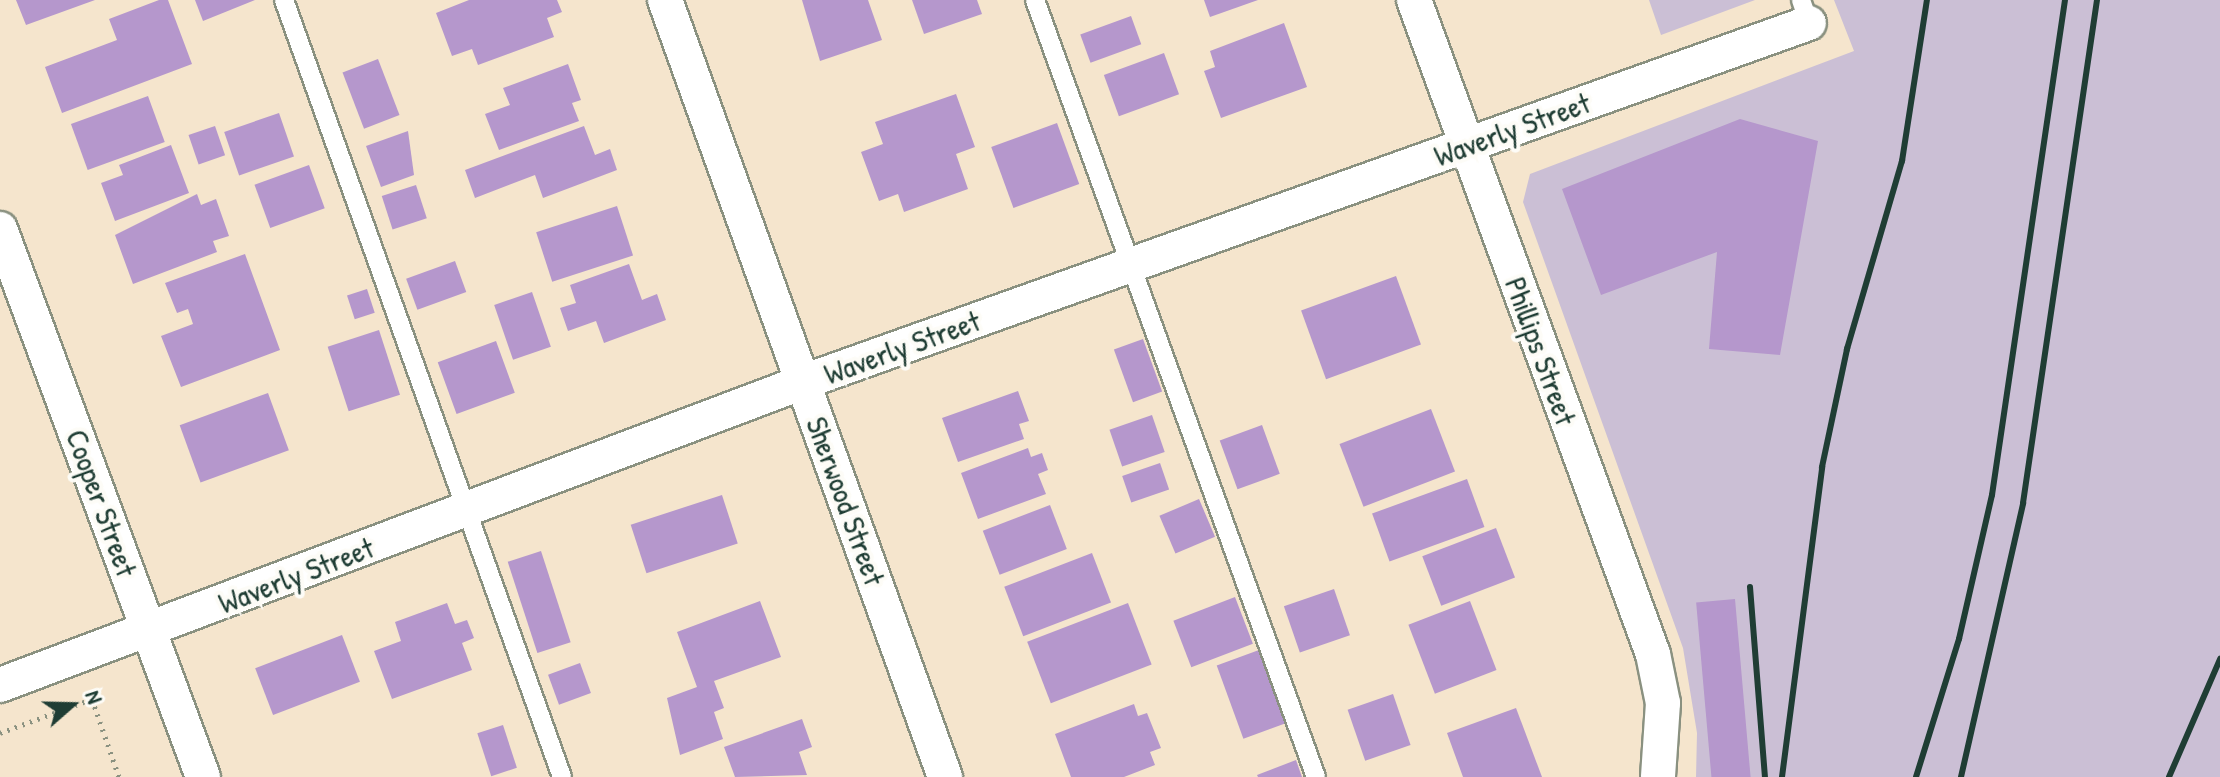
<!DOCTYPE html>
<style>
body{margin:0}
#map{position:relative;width:2220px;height:777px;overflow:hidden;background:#f5e5cd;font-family:"Patrick Hand",sans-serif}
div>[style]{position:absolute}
.industrial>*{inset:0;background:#cbbfd5}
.building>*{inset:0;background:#b597cc;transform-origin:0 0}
.path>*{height:5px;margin-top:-2.5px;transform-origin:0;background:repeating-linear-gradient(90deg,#8a9180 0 2px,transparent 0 8px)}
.roads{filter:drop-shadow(2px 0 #8a9180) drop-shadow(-2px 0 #8a9180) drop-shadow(0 2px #8a9180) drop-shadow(0 -2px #8a9180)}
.lane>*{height:18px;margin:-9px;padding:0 9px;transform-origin:9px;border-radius:9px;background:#fff}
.street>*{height:34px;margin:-17px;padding:0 17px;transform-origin:17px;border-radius:17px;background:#fff}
.rail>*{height:6px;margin:-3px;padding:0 3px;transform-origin:3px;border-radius:3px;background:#1f3d34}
span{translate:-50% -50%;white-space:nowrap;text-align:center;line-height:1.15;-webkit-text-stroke:8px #fdfcf7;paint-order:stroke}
.street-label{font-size:30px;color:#1f3d34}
.north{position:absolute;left:32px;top:665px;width:80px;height:80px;-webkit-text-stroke:6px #fdfcf7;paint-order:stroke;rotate:70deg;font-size:22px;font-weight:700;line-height:32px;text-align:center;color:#1f3d34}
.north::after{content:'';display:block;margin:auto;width:28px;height:36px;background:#1f3d34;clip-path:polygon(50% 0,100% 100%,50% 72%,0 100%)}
</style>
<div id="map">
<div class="industrial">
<i style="clip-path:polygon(1649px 0,1755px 0,1661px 35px)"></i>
<i style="clip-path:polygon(1834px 0,2220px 0,2220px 777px,1696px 777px,1697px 733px,1683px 648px,1523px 202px,1530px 174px,1854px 51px)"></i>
</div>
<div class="building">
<i style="clip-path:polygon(16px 0,95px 0,26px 25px)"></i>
<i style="clip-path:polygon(159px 0,168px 0,192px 64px,62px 113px,45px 67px,117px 40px,109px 19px)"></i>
<i style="clip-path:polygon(195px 0,255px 0,203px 21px)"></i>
<i style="clip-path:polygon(469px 0,557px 0,562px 12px,547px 18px,554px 37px,478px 65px,472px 49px,452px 56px,436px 13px)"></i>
<i style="clip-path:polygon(802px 0,868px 0,882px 40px,820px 61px)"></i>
<i style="clip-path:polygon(912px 0,977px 0,982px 14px,924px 34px)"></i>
<i style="clip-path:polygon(1204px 0,1258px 0,1210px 17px)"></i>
<i style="left:1131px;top:16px;width:30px;height:54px;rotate:70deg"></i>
<i style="clip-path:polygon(1284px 23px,1307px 87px,1221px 118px,1204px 71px,1215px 67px,1210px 51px)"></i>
<i style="left:1164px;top:53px;width:44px;height:64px;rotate:70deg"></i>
<i style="left:378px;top:59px;width:60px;height:38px;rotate:69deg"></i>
<i style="clip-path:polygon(568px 64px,581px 100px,572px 103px,579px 121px,499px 150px,485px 114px,510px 105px,503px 88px)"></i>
<i style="clip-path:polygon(956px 94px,975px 147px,956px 154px,968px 189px,904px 212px,898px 194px,879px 201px,861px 152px,883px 144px,875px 122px)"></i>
<i style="left:148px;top:96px;width:49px;height:82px;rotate:70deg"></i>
<i style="left:279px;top:113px;width:46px;height:58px;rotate:71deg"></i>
<i style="clip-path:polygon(1740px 119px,1818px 141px,1780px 355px,1709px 349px,1717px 252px,1601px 295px,1562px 189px)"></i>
<i style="left:1057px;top:123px;width:65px;height:70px;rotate:70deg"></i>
<i style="left:215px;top:126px;width:31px;height:28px;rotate:71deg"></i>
<i style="clip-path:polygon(584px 126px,595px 155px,610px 149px,617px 170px,543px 198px,535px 175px,475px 198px,465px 170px)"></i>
<i style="clip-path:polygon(408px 131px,414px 175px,381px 187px,366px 146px)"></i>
<i style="clip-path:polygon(171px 145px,189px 193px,115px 221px,101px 183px,123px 175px,119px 165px)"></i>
<i style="left:309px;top:165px;width:46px;height:58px;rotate:70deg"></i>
<i style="left:416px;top:185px;width:35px;height:36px;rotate:72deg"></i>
<i style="clip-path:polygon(197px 194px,201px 205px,216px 199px,229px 236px,213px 241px,217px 252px,133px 284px,115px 235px)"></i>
<i style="left:617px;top:206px;width:52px;height:85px;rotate:72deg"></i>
<i style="clip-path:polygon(245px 254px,280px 350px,181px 387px,161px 336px,193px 324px,188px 309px,177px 313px,165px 283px)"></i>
<i style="left:455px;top:261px;width:33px;height:52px;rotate:70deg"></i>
<i style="clip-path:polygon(629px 264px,642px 300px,657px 294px,666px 320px,604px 343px,596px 321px,568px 331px,560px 308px,576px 303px,570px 285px)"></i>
<i style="left:1396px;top:276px;width:73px;height:101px;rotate:70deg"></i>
<i style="left:367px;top:289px;width:25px;height:21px;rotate:72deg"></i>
<i style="left:532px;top:292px;width:58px;height:40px;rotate:71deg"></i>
<i style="left:379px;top:330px;width:68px;height:54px;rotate:72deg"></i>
<i style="left:1143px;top:339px;width:56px;height:31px;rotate:70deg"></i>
<i style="left:496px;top:341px;width:55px;height:62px;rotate:70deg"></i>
<i style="clip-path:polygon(1018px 391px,1029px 421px,1019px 424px,1024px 439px,958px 462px,942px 418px)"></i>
<i style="left:268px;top:393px;width:61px;height:94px;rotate:70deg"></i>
<i style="left:1431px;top:409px;width:67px;height:98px;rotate:69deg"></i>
<i style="left:1152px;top:415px;width:39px;height:45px;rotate:71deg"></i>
<i style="left:1262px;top:425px;width:52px;height:45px;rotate:70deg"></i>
<i style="clip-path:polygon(1028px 448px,1031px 457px,1042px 453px,1048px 470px,1038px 474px,1046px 494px,978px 519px,961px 473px)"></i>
<i style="left:1160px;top:463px;width:28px;height:40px;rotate:71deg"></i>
<i style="left:1467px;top:479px;width:51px;height:101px;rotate:70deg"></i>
<i style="left:722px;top:495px;width:51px;height:96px;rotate:72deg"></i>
<i style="left:1199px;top:499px;width:41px;height:43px;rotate:67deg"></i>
<i style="left:1050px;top:505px;width:47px;height:72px;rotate:69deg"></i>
<i style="left:1496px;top:528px;width:53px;height:79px;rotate:69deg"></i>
<i style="left:541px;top:551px;width:96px;height:35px;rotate:72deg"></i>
<i style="left:1092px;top:553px;width:53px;height:94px;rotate:69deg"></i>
<i style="left:1334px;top:589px;width:49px;height:53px;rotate:71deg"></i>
<i style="left:1235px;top:597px;width:50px;height:66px;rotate:69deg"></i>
<i style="left:1735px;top:599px;width:179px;height:39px;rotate:85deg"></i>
<i style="clip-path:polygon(760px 601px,781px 657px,714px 681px,724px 708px,714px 712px,723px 739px,680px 755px,667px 698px,697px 687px,677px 632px)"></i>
<i style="left:1470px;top:601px;width:74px;height:66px;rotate:69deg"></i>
<i style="clip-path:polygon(447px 603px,455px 624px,467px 620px,474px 638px,462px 643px,472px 670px,392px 699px,374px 651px,401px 641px,395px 622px)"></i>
<i style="left:1128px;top:603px;width:66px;height:108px;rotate:69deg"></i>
<i style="left:342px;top:635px;width:50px;height:93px;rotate:69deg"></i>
<i style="left:1259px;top:650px;width:78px;height:45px;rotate:70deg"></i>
<i style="left:580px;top:663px;width:32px;height:34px;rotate:70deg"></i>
<i style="left:1393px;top:694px;width:54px;height:48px;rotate:71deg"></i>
<i style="clip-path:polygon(1134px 704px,1138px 716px,1147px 713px,1161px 748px,1150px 752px,1155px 765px,1124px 777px,1071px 777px,1055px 734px)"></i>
<i style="clip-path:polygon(1516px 708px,1542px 777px,1463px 777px,1447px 733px)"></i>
<i style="clip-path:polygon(802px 719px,812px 747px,799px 752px,807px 775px,735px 777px,724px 747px)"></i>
<i style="left:503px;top:725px;width:45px;height:27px;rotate:72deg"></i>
<i style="clip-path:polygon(1296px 760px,1302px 777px,1258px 777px,1257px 775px)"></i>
</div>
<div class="path">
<i style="left:0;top:733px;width:98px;rotate:-20.3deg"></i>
<i style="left:92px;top:699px;width:83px;rotate:70.9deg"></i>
</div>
<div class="roads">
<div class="lane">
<i style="left:284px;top:0;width:825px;rotate:70.31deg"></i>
<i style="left:1035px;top:0;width:826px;rotate:70.12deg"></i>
<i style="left:1801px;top:0;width:24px;rotate:71deg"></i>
</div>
<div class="street">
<i style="left:665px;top:0;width:826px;rotate:70.18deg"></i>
<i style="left:1414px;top:0;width:696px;rotate:69.93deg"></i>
<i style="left:1653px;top:654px;width:50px;rotate:78.5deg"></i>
<i style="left:1663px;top:703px;width:74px;rotate:93.9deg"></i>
<i style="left:0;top:229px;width:584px;rotate:69.67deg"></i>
<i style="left:0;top:685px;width:858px;rotate:-20.67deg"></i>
<i style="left:803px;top:382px;width:1068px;rotate:-19.64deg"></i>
</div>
</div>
<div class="rail">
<i style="left:1750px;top:587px;width:191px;rotate:85.5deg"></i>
<i style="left:1782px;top:777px;width:313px;rotate:-82.6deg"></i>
<i style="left:1822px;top:467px;width:121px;rotate:-78deg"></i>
<i style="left:1847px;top:349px;width:196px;rotate:-73.7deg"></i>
<i style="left:1902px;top:161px;width:163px;rotate:-81.2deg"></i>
<i style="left:1916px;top:777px;width:145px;rotate:-72.7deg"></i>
<i style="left:1959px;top:639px;width:148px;rotate:-77.1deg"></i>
<i style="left:1992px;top:495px;width:500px;rotate:-81.61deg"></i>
<i style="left:1961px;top:777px;width:281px;rotate:-77.2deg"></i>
<i style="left:2023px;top:503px;width:508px;rotate:-81.63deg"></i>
<i style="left:2169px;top:777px;width:129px;rotate:-66.6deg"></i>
</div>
<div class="street-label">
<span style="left:1512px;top:129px;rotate:-20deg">Waverly Street</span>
<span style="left:902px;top:347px;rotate:-20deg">Waverly Street</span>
<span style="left:1541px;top:351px;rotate:70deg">Phillips Street</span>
<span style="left:846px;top:501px;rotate:70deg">Sherwood Street</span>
<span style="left:102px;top:503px;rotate:70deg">Cooper Street</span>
<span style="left:296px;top:575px;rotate:-21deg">Waverly Street</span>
</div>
<div class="north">N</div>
</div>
